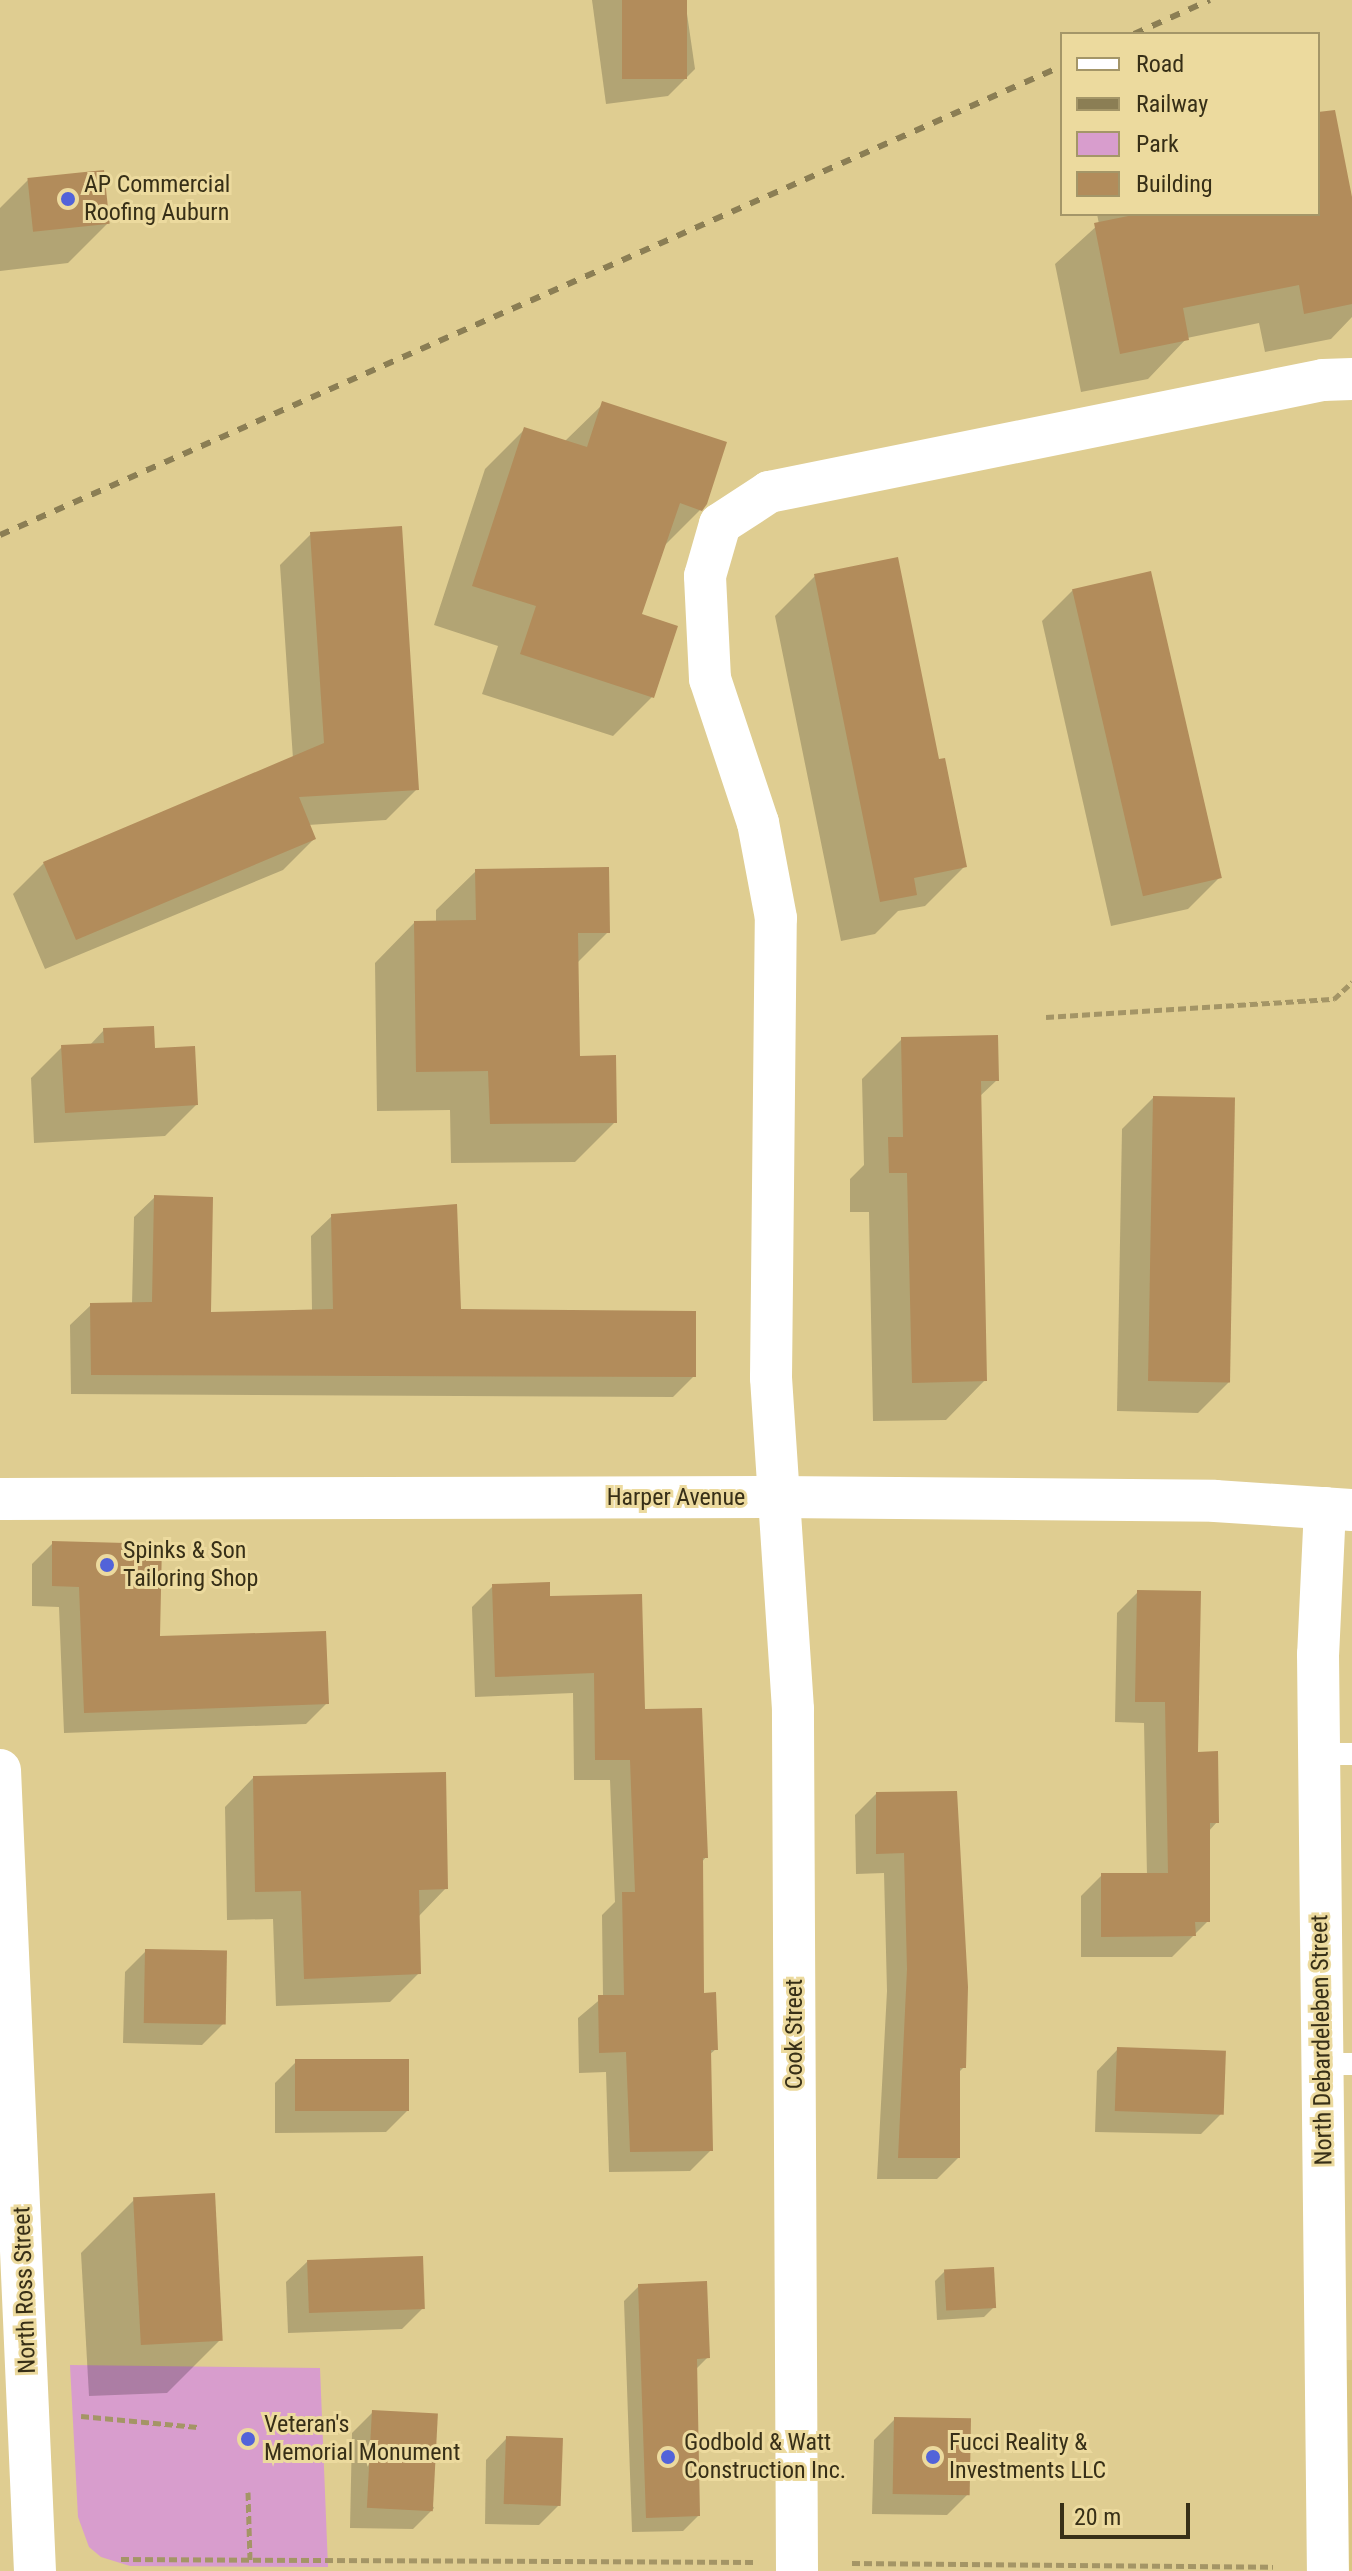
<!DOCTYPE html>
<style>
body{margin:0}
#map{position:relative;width:1352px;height:2571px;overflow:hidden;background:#dfcd91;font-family:"Roboto Condensed",sans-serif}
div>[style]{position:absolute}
.built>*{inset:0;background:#dac682;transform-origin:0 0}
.green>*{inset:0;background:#d89dcd}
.shadow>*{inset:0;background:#0003}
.building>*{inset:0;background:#b28c5b;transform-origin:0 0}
.path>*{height:5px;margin-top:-2.5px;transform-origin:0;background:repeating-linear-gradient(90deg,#a49566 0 8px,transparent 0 12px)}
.service>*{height:22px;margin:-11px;padding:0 11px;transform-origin:11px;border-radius:11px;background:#fff}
.minor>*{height:42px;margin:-21px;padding:0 21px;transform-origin:21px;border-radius:21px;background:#fff}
.rail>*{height:6px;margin-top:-3px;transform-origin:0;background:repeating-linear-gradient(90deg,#8b7e54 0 10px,transparent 0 20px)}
.dots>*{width:22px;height:22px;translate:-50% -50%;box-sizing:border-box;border:4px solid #ecda9e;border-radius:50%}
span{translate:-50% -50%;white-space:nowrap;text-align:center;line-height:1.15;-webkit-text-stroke:6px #ecda9e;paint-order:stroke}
.poi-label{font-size:24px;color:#372f17}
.left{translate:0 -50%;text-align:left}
.street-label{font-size:24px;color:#372f17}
.legend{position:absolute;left:1060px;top:32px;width:260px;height:184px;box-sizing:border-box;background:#ecda9e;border:2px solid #a49668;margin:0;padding:10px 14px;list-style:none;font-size:24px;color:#372f17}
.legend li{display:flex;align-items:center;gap:16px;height:40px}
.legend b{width:40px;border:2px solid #a49668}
.scale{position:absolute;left:1060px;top:2503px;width:130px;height:36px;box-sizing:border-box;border:4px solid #372f17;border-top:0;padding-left:10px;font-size:24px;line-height:28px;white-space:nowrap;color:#372f17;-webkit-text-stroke:6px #ecda9e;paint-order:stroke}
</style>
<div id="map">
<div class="built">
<i style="left:1326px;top:2360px;width:26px;height:211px"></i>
</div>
<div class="green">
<i style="clip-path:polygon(70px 2365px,320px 2368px,328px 2567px,130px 2566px,101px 2557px,89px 2547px,78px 2517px)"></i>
</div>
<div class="shadow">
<i style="clip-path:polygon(592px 0,685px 0,695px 69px,668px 96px,606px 104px)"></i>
<i style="clip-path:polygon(1318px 178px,1352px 208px,1352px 317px,1331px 339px,1265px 352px,1259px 323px,1187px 338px,1148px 379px,1081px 392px,1055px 264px,1099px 224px,1097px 214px,1318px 214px)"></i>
<i style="clip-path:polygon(28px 180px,108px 223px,68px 263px,0 271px,0 208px)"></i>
<i style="clip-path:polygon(603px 404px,700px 510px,663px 547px,640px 615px,653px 696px,613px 736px,482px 694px,498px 646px,434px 625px,485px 469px,525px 429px,564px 442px)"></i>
<i style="clip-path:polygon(311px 534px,417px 789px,386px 820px,308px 825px,314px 839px,283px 870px,45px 969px,13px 894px,44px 863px,293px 759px,280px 565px)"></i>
<i style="clip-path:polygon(815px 576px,937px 762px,965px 866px,925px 906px,898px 911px,875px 934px,841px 941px,775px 616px)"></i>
<i style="clip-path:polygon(1073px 590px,1219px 878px,1188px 909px,1111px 926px,1042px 621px)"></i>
<i style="clip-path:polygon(476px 871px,608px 932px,577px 963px,578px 1058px,615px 1122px,575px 1162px,451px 1163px,450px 1110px,377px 1111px,375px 963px,414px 923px,436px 923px,436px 910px)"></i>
<i style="clip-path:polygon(104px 1030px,196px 1105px,165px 1136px,34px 1143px,31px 1078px,62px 1047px,89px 1046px)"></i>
<i style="clip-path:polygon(902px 1039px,997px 1080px,979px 1097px,985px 1380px,946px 1420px,873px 1421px,869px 1212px,850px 1212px,850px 1179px,864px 1165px,862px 1079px)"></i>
<i style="clip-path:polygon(1153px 1098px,1229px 1382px,1198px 1413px,1117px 1411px,1122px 1129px)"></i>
<i style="clip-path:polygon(155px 1197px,208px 1314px,312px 1311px,311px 1236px,332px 1216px,460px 1311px,694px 1376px,673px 1397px,71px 1394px,70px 1325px,91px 1305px,132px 1304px,134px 1217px)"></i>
<i style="clip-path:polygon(53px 1543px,158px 1638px,327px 1703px,306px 1724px,64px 1733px,59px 1607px,32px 1606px,32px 1564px)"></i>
<i style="clip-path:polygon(493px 1586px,548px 1598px,643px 1711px,706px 1857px,701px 1863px,702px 1995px,716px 2049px,709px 2055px,711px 2150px,690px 2171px,609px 2172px,606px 2072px,579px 2073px,578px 2018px,603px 1997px,602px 1915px,615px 1902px,610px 1780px,574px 1780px,573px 1693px,475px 1697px,472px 1607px)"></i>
<i style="clip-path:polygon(1138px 1592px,1217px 1822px,1208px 1832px,1208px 1921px,1172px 1957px,1081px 1957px,1081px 1896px,1102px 1875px,1147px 1875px,1144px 1723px,1115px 1722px,1117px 1613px)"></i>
<i style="clip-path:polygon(253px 1778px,446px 1888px,418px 1917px,419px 1973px,390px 2002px,276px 2006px,273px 1919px,227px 1920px,225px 1807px)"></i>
<i style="clip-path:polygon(955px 1793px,964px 2067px,958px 2073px,958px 2158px,937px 2179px,877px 2179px,887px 1991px,884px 1873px,856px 1874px,855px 1815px,876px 1794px)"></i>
<i style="clip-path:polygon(146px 1951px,223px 2024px,202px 2045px,123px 2043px,125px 1972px)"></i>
<i style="clip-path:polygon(1118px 2049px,1222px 2113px,1201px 2134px,1095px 2132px,1097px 2071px)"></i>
<i style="clip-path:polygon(296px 2062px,407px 2111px,386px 2132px,275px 2133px,275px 2083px)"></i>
<i style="clip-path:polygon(134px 2200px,220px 2340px,167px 2393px,89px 2396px,81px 2253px)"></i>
<i style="clip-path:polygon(308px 2261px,423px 2308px,402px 2329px,288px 2333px,286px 2282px)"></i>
<i style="clip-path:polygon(945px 2271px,994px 2307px,984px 2317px,937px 2320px,935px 2281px)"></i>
<i style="clip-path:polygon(639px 2286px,708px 2357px,695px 2370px,698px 2516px,683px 2531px,632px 2532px,624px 2301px)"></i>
<i style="clip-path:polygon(373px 2412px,434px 2508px,413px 2529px,350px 2528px,352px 2433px)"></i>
<i style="clip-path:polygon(895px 2419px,968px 2494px,947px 2515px,872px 2514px,874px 2440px)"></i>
<i style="clip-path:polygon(507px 2438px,560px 2504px,539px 2525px,485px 2524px,486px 2460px)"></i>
</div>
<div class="building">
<i style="left:622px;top:0;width:65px;height:79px"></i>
<i style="clip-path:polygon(1335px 110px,1352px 197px,1352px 304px,1304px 314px,1299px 285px,1183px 308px,1189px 340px,1120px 354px,1094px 223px,1138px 214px,1318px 214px,1318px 112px)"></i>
<i style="left:104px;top:170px;width:54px;height:77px;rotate:84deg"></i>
<i style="clip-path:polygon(602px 401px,727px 442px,707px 504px,702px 511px,680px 503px,642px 614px,678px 626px,654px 698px,520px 654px,536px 606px,472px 586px,524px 427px,587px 447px)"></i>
<i style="clip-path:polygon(402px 526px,419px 790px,299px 797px,316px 839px,76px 940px,43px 862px,324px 743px,310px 532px)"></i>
<i style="clip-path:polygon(898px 557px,939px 759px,945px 758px,967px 867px,914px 878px,917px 895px,880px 902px,814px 574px)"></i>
<i style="left:1151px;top:571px;width:315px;height:81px;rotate:77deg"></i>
<i style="clip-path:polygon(609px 867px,610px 933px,578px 933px,580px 1056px,616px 1055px,617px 1123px,490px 1124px,488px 1071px,416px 1072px,414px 921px,476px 920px,475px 869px)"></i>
<i style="clip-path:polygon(154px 1026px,155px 1048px,195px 1046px,198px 1105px,65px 1113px,61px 1045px,104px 1043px,103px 1028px)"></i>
<i style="clip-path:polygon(998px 1035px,999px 1081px,981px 1081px,987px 1381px,912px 1383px,907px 1173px,889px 1173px,888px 1137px,903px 1137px,901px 1037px)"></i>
<i style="left:1153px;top:1096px;width:82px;height:285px;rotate:1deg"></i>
<i style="clip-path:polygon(154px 1195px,213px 1197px,211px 1312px,333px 1309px,331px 1214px,457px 1204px,461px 1309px,696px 1311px,696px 1377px,91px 1375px,90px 1303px,152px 1302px)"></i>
<i style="clip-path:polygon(52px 1541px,162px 1544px,160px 1636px,326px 1631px,329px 1704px,84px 1713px,79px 1587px,52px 1586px)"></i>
<i style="clip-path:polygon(550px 1582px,550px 1596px,642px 1594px,645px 1709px,702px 1708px,708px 1858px,703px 1858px,704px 1993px,716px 1992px,718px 2050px,711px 2050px,713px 2151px,630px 2152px,626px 2052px,599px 2053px,598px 1995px,624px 1995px,622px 1892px,635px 1892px,630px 1760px,595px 1760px,594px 1673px,495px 1677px,492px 1584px)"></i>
<i style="clip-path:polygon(1137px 1590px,1201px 1591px,1198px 1752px,1218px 1751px,1219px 1823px,1210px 1823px,1210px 1922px,1195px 1922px,1196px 1936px,1101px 1937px,1101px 1873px,1168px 1873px,1165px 1702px,1135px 1702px)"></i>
<i style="clip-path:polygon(446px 1772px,448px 1889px,419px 1890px,421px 1974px,304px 1979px,301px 1891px,255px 1892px,253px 1776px)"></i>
<i style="clip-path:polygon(957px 1791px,968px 1987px,966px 2068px,960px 2068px,960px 2158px,898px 2158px,907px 1969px,904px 1853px,876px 1854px,876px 1792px)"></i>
<i style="left:145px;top:1949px;width:82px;height:74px;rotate:1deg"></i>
<i style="left:1117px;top:2047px;width:109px;height:64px;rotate:2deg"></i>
<i style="left:409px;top:2059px;width:52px;height:114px;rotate:90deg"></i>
<i style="left:215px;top:2193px;width:148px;height:82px;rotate:87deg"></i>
<i style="left:423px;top:2256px;width:53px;height:116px;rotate:88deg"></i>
<i style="left:994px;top:2267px;width:41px;height:50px;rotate:87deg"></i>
<i style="clip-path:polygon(707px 2281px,710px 2358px,697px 2359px,700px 2516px,646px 2518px,638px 2284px)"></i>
<i style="left:372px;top:2410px;width:66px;height:98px;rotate:3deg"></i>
<i style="left:894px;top:2417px;width:77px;height:77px;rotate:1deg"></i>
<i style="left:506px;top:2436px;width:57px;height:68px;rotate:2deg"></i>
</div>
<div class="path">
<i style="left:1046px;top:1017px;width:289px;rotate:-3.6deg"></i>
<i style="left:1334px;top:999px;width:25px;rotate:-43deg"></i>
<i style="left:81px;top:2416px;width:117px;rotate:5.4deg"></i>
<i style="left:248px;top:2492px;width:69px;rotate:88.3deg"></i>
<i style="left:121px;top:2559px;width:635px;rotate:0.27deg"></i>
<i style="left:852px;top:2563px;width:421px;rotate:0.5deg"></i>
</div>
<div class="service">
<i style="left:1320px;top:1754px;width:32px"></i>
<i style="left:1322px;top:2064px;width:30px"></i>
</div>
<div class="minor">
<i style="left:0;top:1499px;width:776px;rotate:-0.15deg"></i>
<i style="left:776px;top:1497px;width:439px;rotate:0.5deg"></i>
<i style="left:1215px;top:1501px;width:137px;rotate:3.8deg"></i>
<i style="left:1325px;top:1508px;width:146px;rotate:92.7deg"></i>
<i style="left:1318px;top:1654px;width:917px;rotate:89.38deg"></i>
<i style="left:0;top:1770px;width:802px;rotate:87.5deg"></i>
<i style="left:797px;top:2571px;width:862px;rotate:-90.27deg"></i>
<i style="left:793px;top:1709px;width:332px;rotate:-93.8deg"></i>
<i style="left:771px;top:1378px;width:460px;rotate:-89.4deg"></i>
<i style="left:776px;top:918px;width:97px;rotate:-100.7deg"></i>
<i style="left:758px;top:823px;width:152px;rotate:-108.4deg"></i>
<i style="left:710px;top:679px;width:103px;rotate:-92.8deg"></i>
<i style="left:705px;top:576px;width:54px;rotate:-73.9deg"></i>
<i style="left:720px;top:524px;width:59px;rotate:-33.1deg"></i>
<i style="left:769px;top:492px;width:565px;rotate:-11.43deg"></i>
<i style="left:1323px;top:380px;width:29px;rotate:-2deg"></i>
</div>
<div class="rail">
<i style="left:1134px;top:34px;width:83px;rotate:-24.1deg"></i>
<i style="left:0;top:535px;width:1161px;rotate:-23.83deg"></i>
</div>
<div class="dots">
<i style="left:68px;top:199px;background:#5263d9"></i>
<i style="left:107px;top:1565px;background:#5263d9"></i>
<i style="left:248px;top:2439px;background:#5263d9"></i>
<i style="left:668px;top:2457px;background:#5263d9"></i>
<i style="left:933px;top:2457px;background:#5263d9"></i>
</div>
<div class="poi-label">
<span class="left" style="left:84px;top:199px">AP Commercial<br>Roofing Auburn</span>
<span class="left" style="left:123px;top:1565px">Spinks &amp; Son<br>Tailoring Shop</span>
<span class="left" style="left:264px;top:2439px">Veteran's<br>Memorial Monument</span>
<span class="left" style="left:684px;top:2457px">Godbold &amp; Watt<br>Construction Inc.</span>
<span class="left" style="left:949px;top:2457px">Fucci Reality &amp;<br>Investments LLC</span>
</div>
<div class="street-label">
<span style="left:676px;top:1498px">Harper Avenue</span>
<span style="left:795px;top:2034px;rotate:-90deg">Cook Street</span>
<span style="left:1322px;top:2040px;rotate:-91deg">North Debardeleben Street</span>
<span style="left:25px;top:2290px;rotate:-92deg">North Ross Street</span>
</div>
<ul class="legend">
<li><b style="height:10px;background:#fff"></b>Road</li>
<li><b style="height:10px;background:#8b7e54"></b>Railway</li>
<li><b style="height:22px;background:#d89dcd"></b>Park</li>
<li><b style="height:22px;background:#b28c5b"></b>Building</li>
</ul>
<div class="scale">20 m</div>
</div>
